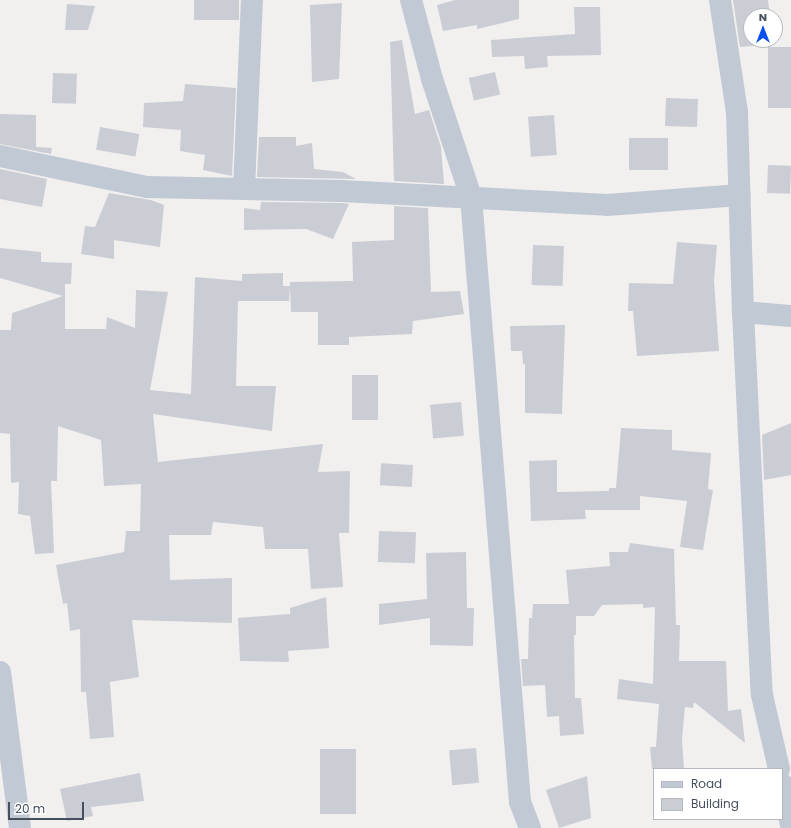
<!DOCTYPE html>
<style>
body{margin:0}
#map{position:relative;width:791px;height:828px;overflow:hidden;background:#f2efef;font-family:Poppins,sans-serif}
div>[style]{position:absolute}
.building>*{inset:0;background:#cbcdd5;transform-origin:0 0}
.street>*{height:22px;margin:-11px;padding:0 11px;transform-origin:11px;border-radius:11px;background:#c1c9d5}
span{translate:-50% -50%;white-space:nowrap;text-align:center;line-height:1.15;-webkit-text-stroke:3px #fff;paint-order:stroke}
.legend{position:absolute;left:653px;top:768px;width:130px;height:52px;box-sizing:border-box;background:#fff;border:1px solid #b5b9bf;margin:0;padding:5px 7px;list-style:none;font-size:12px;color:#454f5e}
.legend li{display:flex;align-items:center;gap:8px;height:20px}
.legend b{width:20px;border:1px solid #b5b9bf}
.north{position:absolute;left:743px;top:8px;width:40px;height:40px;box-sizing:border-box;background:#fff;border:1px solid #b5b9bf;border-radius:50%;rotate:0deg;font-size:11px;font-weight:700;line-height:16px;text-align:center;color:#454f5e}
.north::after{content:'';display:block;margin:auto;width:14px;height:18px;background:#0a50f1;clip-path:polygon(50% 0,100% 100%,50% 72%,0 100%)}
.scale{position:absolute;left:8px;top:802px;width:76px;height:18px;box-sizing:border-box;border:2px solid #454f5e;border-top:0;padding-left:5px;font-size:12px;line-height:14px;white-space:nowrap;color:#454f5e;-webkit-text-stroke:3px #fff;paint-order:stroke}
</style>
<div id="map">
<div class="building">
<i style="left:194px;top:0;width:45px;height:20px"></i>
<i style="clip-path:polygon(455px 0,519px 0,519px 19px,477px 29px,477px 25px,443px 31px,437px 5px)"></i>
<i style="clip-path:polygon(733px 0,768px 0,770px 16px,751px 16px,751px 40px,772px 40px,773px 44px,740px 47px)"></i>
<i style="clip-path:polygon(342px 3px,339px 79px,312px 82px,310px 5px)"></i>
<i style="clip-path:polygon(67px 4px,95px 6px,88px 30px,65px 30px)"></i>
<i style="clip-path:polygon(574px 7px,600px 7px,601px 55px,547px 56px,548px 67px,525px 69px,524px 56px,492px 57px,491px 40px,575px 34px)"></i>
<i style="clip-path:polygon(402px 40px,415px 114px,429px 110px,441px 147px,444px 184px,394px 181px,390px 42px)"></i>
<i style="left:791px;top:47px;width:61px;height:23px;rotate:90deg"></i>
<i style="left:495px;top:72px;width:23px;height:27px;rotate:77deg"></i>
<i style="left:53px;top:73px;width:24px;height:30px;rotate:2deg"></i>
<i style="clip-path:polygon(185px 84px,236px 88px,232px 176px,203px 170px,205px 155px,180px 151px,181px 130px,143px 127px,144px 103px,183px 101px)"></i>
<i style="left:666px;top:98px;width:32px;height:28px;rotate:2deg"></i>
<i style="clip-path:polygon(0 114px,36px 115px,36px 147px,52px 148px,51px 154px,0 144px)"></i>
<i style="left:554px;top:115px;width:40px;height:26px;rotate:86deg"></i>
<i style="left:100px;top:127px;width:40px;height:23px;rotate:10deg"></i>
<i style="clip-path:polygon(259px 137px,296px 137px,296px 146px,312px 143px,314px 169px,343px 172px,356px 179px,257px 177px)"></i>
<i style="left:629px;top:138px;width:39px;height:32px"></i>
<i style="left:768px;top:165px;width:23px;height:28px;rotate:2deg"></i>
<i style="clip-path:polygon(0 169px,47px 179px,42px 207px,0 199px)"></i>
<i style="clip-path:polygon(109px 193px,151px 200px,164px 205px,160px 247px,114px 240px,114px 259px,81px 254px,85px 226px,95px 227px)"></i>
<i style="clip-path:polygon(261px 202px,342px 203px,349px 204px,333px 239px,306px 229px,244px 230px,244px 208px,260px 210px)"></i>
<i style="clip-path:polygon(394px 206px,428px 208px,431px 292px,460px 291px,464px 314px,413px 321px,412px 334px,349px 337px,349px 345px,318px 345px,318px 312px,291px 312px,290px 287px,289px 301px,238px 301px,236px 386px,276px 386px,272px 431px,153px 414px,158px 462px,323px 444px,318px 472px,350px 471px,349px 533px,339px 533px,343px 587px,311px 589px,308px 549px,265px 549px,263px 527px,213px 522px,211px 535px,169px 535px,170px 580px,232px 578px,232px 623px,132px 620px,139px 677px,110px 682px,114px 737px,90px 739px,86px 692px,81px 692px,80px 629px,70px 631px,67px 603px,63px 604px,56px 565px,124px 552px,126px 531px,140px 531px,141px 484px,104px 486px,101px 440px,58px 426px,57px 481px,51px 481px,54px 553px,35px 554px,30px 516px,18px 514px,19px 482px,11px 483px,10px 434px,0 433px,0 330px,11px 330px,12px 313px,63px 296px,0 278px,0 248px,41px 252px,41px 262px,72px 263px,71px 284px,65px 284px,65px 329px,106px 329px,107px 317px,135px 328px,136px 290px,168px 292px,150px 390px,191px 394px,195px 277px,242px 281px,242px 274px,283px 273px,283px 286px,290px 286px,290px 282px,353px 281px,352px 242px,394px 240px)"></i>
<i style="clip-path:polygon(677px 242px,717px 245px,714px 281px,719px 351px,637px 356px,633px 311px,628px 311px,629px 283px,673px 284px)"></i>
<i style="left:533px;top:245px;width:31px;height:40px;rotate:2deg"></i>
<i style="clip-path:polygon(565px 325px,562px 414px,525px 413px,525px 364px,523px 364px,522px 351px,511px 351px,510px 326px)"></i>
<i style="left:352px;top:375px;width:26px;height:45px"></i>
<i style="left:461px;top:402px;width:34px;height:31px;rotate:85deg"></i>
<i style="clip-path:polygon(791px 423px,791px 475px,764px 480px,762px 435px)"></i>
<i style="clip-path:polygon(621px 428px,672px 430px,672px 450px,711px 453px,708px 489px,713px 490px,703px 550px,680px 547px,687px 501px,640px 496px,640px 510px,585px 510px,586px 519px,531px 521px,529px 461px,557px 460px,557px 492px,609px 491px,609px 488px,616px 488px)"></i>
<i style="left:413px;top:465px;width:22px;height:32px;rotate:93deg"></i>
<i style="left:379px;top:531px;width:37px;height:31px;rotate:2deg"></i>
<i style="clip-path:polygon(630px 543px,674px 549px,676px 625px,680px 625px,679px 661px,726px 661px,728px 711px,741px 709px,745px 743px,694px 702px,693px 708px,685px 707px,682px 739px,684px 769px,652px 769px,650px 747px,656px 747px,659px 704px,617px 699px,619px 679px,653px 684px,655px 607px,643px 608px,643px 604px,602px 605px,594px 616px,576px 616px,576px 635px,574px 635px,575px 698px,581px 698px,584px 734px,560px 736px,559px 716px,547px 717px,545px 685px,523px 686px,521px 659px,528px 659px,529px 618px,532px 618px,533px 604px,569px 604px,566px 570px,610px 566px,609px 552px,628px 552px)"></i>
<i style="clip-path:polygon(466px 552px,467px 608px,474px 608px,473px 646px,430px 645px,430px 618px,379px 625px,379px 604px,427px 599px,426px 553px)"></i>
<i style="clip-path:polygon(326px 597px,329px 648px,288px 651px,289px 662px,240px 661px,238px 618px,290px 614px,290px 608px)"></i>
<i style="left:476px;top:748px;width:35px;height:27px;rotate:85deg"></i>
<i style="left:320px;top:749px;width:36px;height:65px"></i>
<i style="clip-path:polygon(140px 773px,144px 801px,91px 807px,93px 816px,67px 821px,60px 789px)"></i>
<i style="clip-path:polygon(587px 776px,591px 818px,559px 828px,546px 790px)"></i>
</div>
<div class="street">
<i style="left:411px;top:0;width:82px;rotate:75.1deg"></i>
<i style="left:432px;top:79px;width:124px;rotate:71.7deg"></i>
<i style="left:471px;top:197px;width:607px;rotate:85.37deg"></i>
<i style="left:520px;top:802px;width:28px;rotate:69deg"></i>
<i style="left:720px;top:0;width:113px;rotate:81.4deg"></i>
<i style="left:737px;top:112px;width:200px;rotate:88.3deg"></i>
<i style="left:743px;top:312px;width:383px;rotate:87.2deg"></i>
<i style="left:762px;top:695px;width:76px;rotate:77.1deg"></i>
<i style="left:0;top:156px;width:150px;rotate:11.9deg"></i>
<i style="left:147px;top:187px;width:195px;rotate:1.2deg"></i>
<i style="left:342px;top:191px;width:265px;rotate:3deg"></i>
<i style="left:607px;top:205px;width:133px;rotate:-4.3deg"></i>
<i style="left:244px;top:189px;width:189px;rotate:-87.6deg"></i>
<i style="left:743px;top:312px;width:48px;rotate:4.8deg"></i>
<i style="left:0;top:672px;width:157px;rotate:82.7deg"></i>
<i style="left:782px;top:784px;width:42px;rotate:77.6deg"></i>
</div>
<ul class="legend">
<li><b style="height:5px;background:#c1c9d5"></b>Road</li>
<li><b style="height:11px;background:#cbcdd5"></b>Building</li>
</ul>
<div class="north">N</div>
<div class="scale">20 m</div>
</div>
